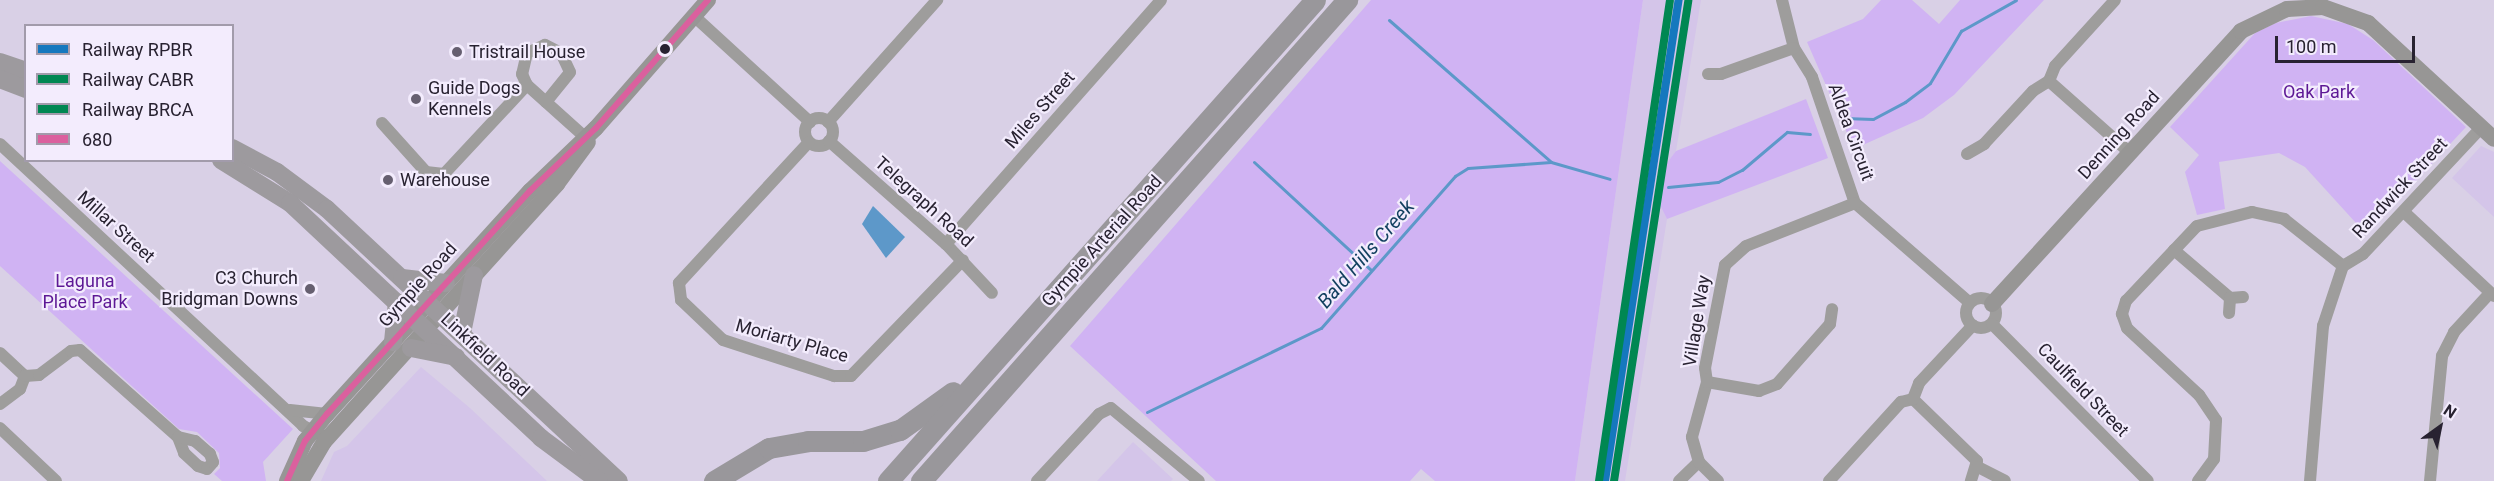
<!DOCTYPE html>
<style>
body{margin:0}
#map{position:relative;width:2494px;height:481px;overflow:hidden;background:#d9d0e6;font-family:Roboto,sans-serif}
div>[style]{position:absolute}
.built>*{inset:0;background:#d4c5e9}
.green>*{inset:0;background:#d0b3f3}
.water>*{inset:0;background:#5d98c9}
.stream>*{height:3px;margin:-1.5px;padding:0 1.5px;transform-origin:1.5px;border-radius:1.5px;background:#5d98c9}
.street>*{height:12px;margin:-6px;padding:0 6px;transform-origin:6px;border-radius:6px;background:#9e9d9c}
.street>.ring{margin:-6px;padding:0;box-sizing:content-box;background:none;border:12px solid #9e9d9c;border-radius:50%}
.secondary>*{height:16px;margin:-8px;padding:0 8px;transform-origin:8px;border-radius:8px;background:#979695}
.primary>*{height:18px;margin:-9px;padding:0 9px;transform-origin:9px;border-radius:9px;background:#9d9a9e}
.highway>*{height:21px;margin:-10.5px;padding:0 10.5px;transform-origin:10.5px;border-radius:10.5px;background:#99979b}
.rail>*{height:3px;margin-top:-1.5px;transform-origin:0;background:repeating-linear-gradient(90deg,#9d9a9f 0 9px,transparent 0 13.5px)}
.bus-1>*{height:6px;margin:-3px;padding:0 3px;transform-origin:3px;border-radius:3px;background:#db609e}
.rail-1>*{height:8px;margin:-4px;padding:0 4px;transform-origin:4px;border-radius:4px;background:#1578be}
.rail-2>*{height:8px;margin:-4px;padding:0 4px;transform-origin:4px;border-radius:4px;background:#008752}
.rail-3>*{height:8px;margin:-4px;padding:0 4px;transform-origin:4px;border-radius:4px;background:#008752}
.dots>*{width:16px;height:16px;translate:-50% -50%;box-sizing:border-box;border:3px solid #f3ecfd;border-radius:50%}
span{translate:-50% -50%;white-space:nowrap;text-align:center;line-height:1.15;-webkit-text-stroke:4.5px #f3ecfd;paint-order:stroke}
.poi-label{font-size:18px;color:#282231}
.left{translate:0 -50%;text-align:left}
.right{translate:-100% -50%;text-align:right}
.park-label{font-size:18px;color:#5d1895}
.street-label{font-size:18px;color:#282231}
.water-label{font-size:20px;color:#113f5f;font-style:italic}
.legend{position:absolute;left:24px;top:24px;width:210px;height:138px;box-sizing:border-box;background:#f3ecfd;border:2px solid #a29bab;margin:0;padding:8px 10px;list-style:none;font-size:18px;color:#282231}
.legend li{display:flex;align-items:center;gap:12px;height:30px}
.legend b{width:30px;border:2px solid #a29bab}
.north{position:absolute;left:2410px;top:397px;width:60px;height:60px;-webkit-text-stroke:4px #f3ecfd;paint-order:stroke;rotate:33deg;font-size:16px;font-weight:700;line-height:24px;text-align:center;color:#282231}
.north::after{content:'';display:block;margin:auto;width:21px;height:27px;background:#282231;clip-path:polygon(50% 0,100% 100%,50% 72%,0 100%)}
.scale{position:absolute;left:2275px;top:36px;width:140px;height:27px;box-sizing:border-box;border:3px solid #282231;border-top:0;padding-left:8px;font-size:18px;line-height:21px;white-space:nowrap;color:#282231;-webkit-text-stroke:4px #f3ecfd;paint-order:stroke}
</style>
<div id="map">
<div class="built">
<i style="clip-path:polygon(1643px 0,1701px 0,1676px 151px,1660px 172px,1656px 197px,1667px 219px,1625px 481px,1575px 481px)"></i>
<i style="clip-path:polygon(2481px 146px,2494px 152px,2494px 217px,2452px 178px)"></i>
<i style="clip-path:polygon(421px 367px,470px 408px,547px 481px,321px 481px,334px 452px,347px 446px)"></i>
<i style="clip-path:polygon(1133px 442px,1173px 479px,1171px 481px,1097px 481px)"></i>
</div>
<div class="green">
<i style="clip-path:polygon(1371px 0,1643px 0,1575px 481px,1435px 481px,1421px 469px,1410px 481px,1216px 481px,1070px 346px)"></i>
<i style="clip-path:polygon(1881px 0,1912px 0,1939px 24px,1960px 0,2044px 0,1954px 95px,1923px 118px,1854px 149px,1807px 42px,1863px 19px)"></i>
<i style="clip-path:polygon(2311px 16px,2348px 24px,2373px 40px,2466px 127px,2366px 234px,2305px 167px,2279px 153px,2219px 162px,2225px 209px,2197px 215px,2185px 172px,2199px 155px,2170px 127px,2255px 33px,2276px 23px)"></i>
<i style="clip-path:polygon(1806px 99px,1828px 158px,1667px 219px,1656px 197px,1660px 172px,1676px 151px)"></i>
<i style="clip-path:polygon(0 161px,293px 429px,263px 462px,266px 481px,222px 481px,214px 474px,220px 468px,219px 453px,197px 432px,179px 429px,0 266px)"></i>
</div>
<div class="water">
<i style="clip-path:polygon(873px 206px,905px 237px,886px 258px,862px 224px)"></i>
</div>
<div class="stream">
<i style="left:1389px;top:20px;width:215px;rotate:41.2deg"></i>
<i style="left:1844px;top:118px;width:29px;rotate:2deg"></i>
<i style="left:1873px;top:119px;width:36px;rotate:-28deg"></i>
<i style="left:1905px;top:102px;width:31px;rotate:-37deg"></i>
<i style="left:1930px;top:83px;width:61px;rotate:-59.2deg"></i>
<i style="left:1961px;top:31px;width:63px;rotate:-29.4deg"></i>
<i style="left:1254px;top:162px;width:159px;rotate:42.7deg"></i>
<i style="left:1668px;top:187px;width:50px;rotate:-5.7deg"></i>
<i style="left:1718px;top:182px;width:27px;rotate:-27deg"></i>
<i style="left:1742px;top:170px;width:59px;rotate:-40.2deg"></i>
<i style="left:1787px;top:132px;width:23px;rotate:5deg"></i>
<i style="left:1147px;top:412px;width:193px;rotate:-25.8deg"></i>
<i style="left:1321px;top:328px;width:203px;rotate:-48.6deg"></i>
<i style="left:1455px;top:176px;width:15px;rotate:-32deg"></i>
<i style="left:1468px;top:168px;width:83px;rotate:-4.1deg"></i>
<i style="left:1551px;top:162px;width:61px;rotate:16.1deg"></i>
</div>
<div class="street">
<i style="left:1782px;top:0;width:49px;rotate:76deg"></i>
<i style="left:1794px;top:48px;width:34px;rotate:58deg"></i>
<i style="left:1812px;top:77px;width:133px;rotate:71.2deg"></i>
<i style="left:1855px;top:203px;width:152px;rotate:41deg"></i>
<i style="left:695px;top:17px;width:156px;rotate:42.4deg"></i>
<i style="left:1708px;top:74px;width:13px"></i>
<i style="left:1721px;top:74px;width:77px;rotate:-19.6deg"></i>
<i style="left:2049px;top:81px;width:16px;rotate:-68deg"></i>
<i style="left:2055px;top:66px;width:89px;rotate:-47.7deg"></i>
<i style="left:546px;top:102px;width:38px;rotate:-51deg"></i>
<i style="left:570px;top:72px;width:21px;rotate:-115deg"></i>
<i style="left:561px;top:53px;width:18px;rotate:-153deg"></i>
<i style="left:545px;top:45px;width:20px;rotate:156deg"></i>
<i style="left:527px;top:53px;width:22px;rotate:103deg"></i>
<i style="left:522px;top:74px;width:12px;rotate:66deg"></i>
<i style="left:527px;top:85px;width:78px;rotate:41.9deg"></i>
<i class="ring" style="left:805px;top:118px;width:16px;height:16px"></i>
<i style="left:828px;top:122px;width:164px;rotate:-48.2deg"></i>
<i style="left:382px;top:123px;width:66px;rotate:48.1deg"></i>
<i style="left:426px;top:172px;width:18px;rotate:6deg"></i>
<i style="left:444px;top:174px;width:122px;rotate:-47deg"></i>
<i style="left:829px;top:141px;width:156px;rotate:41.4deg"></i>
<i style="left:946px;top:244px;width:67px;rotate:46.8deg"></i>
<i style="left:809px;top:142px;width:192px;rotate:132.7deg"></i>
<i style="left:679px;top:283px;width:17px;rotate:83deg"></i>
<i style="left:681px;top:300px;width:58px;rotate:43.6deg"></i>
<i style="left:723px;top:340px;width:117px;rotate:18deg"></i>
<i style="left:834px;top:376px;width:17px"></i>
<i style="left:851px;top:376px;width:161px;rotate:-46deg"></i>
<i style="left:0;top:144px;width:414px;rotate:42.9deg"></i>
<i style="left:303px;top:426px;width:19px;rotate:25deg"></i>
<i style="left:1967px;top:154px;width:20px;rotate:-30deg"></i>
<i style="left:1984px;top:144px;width:72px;rotate:-47.2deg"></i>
<i style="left:2033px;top:91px;width:19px;rotate:-32deg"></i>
<i style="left:2049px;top:81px;width:107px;rotate:41.6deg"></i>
<i style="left:2404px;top:212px;width:123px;rotate:43deg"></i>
<i style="left:946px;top:244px;width:325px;rotate:-48.6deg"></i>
<i style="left:2174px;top:250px;width:74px;rotate:40.6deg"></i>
<i style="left:2230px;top:298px;width:13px;rotate:-4deg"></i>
<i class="ring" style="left:1966px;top:298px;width:18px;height:18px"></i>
<i style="left:2229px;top:313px;width:15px;rotate:-86deg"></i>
<i style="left:1992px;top:324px;width:221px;rotate:45.2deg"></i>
<i style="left:0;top:353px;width:34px;rotate:43deg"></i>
<i style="left:25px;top:376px;width:14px;rotate:111deg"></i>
<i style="left:20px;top:389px;width:25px;rotate:143deg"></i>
<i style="left:25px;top:376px;width:14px;rotate:-4deg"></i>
<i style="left:39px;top:375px;width:40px;rotate:-37deg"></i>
<i style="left:71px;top:351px;width:9px;rotate:-6deg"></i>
<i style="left:80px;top:350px;width:131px;rotate:41.6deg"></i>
<i style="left:178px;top:437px;width:17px;rotate:69deg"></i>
<i style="left:184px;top:453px;width:19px;rotate:43deg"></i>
<i style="left:198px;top:466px;width:9px;rotate:18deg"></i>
<i style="left:207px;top:469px;width:9px;rotate:-49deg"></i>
<i style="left:213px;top:462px;width:9px;rotate:-111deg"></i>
<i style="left:210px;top:454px;width:20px;rotate:-139deg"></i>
<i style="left:195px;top:441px;width:17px;rotate:-167deg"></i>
<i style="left:1707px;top:382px;width:53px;rotate:9.8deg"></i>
<i style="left:1759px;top:391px;width:19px;rotate:-21deg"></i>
<i style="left:1777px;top:384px;width:80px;rotate:-48.5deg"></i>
<i style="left:1830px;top:324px;width:15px;rotate:-82deg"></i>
<i style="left:1913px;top:399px;width:89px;rotate:44.1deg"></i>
<i style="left:1977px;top:461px;width:21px;rotate:107deg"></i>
<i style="left:290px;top:410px;width:37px;rotate:6deg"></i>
<i style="left:0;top:428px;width:77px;rotate:43.4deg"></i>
<i style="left:1978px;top:467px;width:30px;rotate:27deg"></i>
<i style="left:1037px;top:481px;width:91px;rotate:-47.2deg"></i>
<i style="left:1099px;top:414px;width:13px;rotate:-27deg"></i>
<i style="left:1111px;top:408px;width:114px;rotate:39.7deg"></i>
<i style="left:1679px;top:481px;width:28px;rotate:-44deg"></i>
<i style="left:1718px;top:481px;width:27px;rotate:-135deg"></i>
<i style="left:1699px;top:462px;width:26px;rotate:-106deg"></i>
<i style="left:1692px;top:437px;width:57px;rotate:-74.7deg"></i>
<i style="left:1707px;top:382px;width:14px;rotate:-98deg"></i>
<i style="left:1705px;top:368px;width:105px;rotate:-79deg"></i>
<i style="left:1725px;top:265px;width:28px;rotate:-42deg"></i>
<i style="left:1746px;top:246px;width:117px;rotate:-21.5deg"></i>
<i style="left:1829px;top:481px;width:107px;rotate:-47.7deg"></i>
<i style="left:1901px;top:402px;width:12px;rotate:-14deg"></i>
<i style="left:1913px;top:399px;width:17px;rotate:-69deg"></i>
<i style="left:1919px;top:383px;width:79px;rotate:-47deg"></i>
<i style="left:2198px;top:481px;width:27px;rotate:-54deg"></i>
<i style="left:2214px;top:459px;width:39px;rotate:-87deg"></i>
<i style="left:2216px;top:420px;width:30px;rotate:-124deg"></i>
<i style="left:2199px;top:395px;width:98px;rotate:-137.1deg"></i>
<i style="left:2127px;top:328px;width:15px;rotate:-110deg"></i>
<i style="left:2122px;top:314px;width:14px;rotate:-73deg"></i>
<i style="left:2126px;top:301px;width:103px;rotate:-46.6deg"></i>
<i style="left:2197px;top:226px;width:57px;rotate:-14.3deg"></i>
<i style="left:2252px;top:212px;width:33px;rotate:12deg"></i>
<i style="left:2284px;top:219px;width:75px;rotate:38.5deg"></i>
<i style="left:2310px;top:481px;width:156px;rotate:-85.2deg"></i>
<i style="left:2323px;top:326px;width:63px;rotate:-71.6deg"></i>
<i style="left:2343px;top:266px;width:23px;rotate:-31deg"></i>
<i style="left:2363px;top:254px;width:173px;rotate:-46.9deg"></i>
<i style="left:2430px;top:481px;width:126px;rotate:-84.5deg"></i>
<i style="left:2442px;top:356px;width:27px;rotate:-63deg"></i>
<i style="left:2454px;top:332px;width:53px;rotate:-47.3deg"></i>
</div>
<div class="secondary">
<i style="left:1992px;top:304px;width:369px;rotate:-47.6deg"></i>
<i style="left:2241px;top:31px;width:51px;rotate:-25.6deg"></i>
<i style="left:2287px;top:9px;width:36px;rotate:-3deg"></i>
<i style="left:2323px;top:7px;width:48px;rotate:19.6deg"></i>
<i style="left:2368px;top:23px;width:171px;rotate:42.6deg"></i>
<i style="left:287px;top:481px;width:44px;rotate:-65.8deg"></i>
<i style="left:305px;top:441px;width:35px;rotate:-51deg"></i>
<i style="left:327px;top:414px;width:302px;rotate:-47.7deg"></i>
<i style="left:530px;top:191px;width:91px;rotate:-43.7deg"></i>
<i style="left:596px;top:128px;width:170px;rotate:-48.8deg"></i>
<i style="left:301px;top:481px;width:45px;rotate:-59.5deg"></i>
<i style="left:324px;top:442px;width:348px;rotate:-47.9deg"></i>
<i style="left:557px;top:184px;width:52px;rotate:-53.6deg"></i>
</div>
<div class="primary">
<i style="left:0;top:62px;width:28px;rotate:19deg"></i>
<i style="left:0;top:79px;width:28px;rotate:21deg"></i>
<i style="left:232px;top:148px;width:51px;rotate:28.1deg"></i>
<i style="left:277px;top:172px;width:62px;rotate:36.5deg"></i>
<i style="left:327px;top:209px;width:399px;rotate:43deg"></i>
<i style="left:221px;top:160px;width:81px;rotate:31.9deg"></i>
<i style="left:290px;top:203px;width:344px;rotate:43.1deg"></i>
<i style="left:541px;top:438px;width:72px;rotate:36.6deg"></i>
<i style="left:402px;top:278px;width:44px;rotate:6.5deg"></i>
<i style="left:462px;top:333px;width:59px;rotate:-78.3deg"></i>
<i style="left:393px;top:342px;width:40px;rotate:-84.3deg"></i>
<i style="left:411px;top:348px;width:46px;rotate:11.3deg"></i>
</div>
<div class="highway">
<i style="left:714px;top:481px;width:64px;rotate:-31deg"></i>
<i style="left:769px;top:448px;width:40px;rotate:-10deg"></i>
<i style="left:808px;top:441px;width:55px"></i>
<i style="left:863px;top:441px;width:39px;rotate:-17deg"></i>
<i style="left:900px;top:430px;width:65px;rotate:-35.6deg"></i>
<i style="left:888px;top:481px;width:643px;rotate:-48.4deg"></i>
<i style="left:921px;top:481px;width:643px;rotate:-48.47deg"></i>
</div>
<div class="rail">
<i style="left:1598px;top:481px;width:486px;rotate:-81.7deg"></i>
</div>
<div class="bus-1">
<i style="left:287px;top:481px;width:44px;rotate:-65.8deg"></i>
<i style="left:305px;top:441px;width:35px;rotate:-51deg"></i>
<i style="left:327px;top:414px;width:302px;rotate:-47.7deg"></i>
<i style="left:530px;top:191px;width:91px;rotate:-43.7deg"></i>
<i style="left:596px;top:128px;width:170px;rotate:-48.8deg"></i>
</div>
<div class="rail-1">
<i style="left:1605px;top:481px;width:487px;rotate:-81.3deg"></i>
</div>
<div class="rail-2">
<i style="left:1614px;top:481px;width:486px;rotate:-81.2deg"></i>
</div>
<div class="rail-3">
<i style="left:1599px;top:481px;width:485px;rotate:-81.6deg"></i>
</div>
<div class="dots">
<i style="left:665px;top:49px;background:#282231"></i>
<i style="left:457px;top:52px;background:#665f70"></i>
<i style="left:416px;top:99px;background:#665f70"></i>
<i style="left:388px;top:180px;background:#665f70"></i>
<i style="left:310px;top:289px;background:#665f70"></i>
</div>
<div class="poi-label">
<span class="left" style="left:469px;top:52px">Tristrail House</span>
<span class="left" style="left:428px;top:99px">Guide Dogs<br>Kennels</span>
<span class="left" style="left:400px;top:180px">Warehouse</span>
<span class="right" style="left:298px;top:289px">C3 Church<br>Bridgman Downs</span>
</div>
<div class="park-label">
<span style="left:2319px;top:92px">Oak Park</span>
<span style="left:85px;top:292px">Laguna<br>Place Park</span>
</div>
<div class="street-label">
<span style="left:1040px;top:110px;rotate:-49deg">Miles Street</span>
<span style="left:1851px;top:132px;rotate:70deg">Aldea Circuit</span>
<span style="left:2119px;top:135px;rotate:-48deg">Denning Road</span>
<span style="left:2400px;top:188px;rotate:-47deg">Randwick Street</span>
<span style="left:924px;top:202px;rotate:42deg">Telegraph Road</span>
<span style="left:116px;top:227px;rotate:42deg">Millar Street</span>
<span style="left:1102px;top:241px;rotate:-48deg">Gympie Arterial Road</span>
<span style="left:418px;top:285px;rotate:-48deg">Gympie Road</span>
<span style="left:1697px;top:321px;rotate:-81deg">Village Way</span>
<span style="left:792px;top:341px;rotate:16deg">Moriarty Place</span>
<span style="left:485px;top:355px;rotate:43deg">Linkfield Road</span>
<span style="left:2083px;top:390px;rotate:46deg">Caulfield Street</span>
</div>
<div class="water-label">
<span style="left:1366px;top:254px;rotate:-49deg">Bald Hills Creek</span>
</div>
<ul class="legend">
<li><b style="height:8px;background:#1578be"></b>Railway RPBR</li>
<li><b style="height:8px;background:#008752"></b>Railway CABR</li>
<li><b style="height:8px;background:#008752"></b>Railway BRCA</li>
<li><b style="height:8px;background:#db609e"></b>680</li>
</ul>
<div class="north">N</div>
<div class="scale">100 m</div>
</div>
